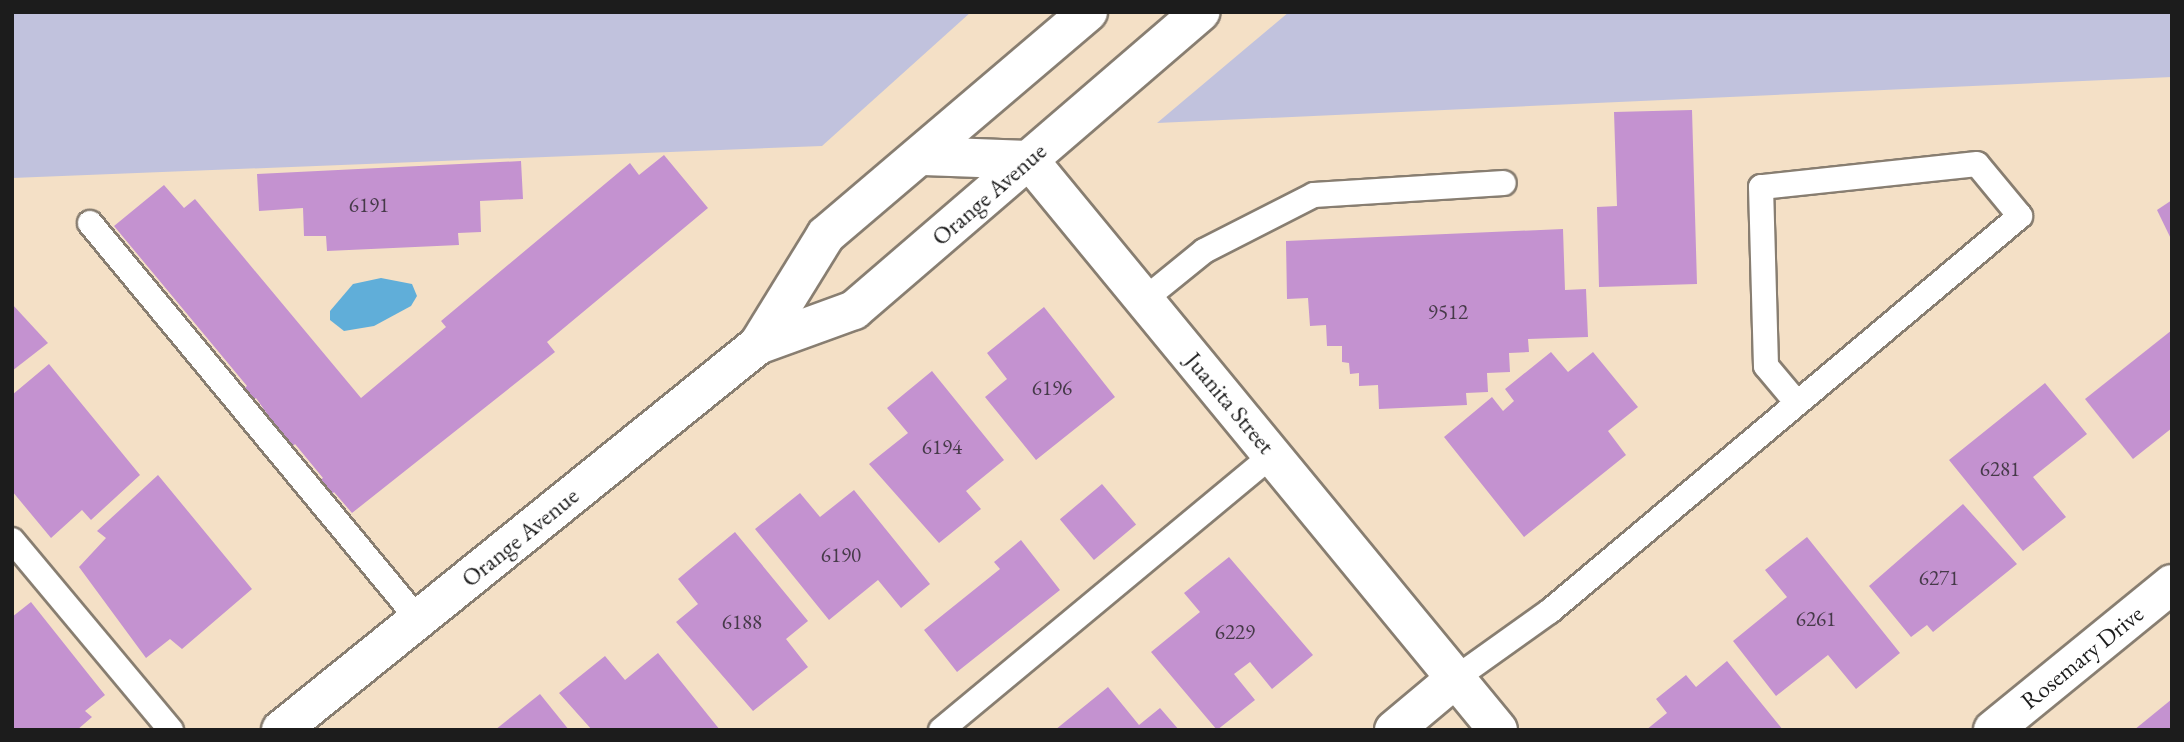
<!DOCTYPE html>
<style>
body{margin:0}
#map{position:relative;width:2184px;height:742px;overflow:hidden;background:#f4e0c6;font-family:"EB Garamond",serif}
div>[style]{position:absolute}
.industrial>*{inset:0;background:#c1c2dd}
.water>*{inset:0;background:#60aed9}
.building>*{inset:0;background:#c492d0;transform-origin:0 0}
.roads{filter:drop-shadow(2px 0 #887e71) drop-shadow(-2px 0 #887e71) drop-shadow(0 2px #887e71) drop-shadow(0 -2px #887e71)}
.lane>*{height:24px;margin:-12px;padding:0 12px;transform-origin:12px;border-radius:12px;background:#fff}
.street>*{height:38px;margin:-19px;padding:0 19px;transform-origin:19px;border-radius:19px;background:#fff}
.secondary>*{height:38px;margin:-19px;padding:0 19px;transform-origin:19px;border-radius:19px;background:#fff}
span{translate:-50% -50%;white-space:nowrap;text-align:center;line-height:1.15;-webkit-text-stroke:5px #fff;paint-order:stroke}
.number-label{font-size:21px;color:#463a49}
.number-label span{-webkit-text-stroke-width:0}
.street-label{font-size:24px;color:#1c1c1c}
.frame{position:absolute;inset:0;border:14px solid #1c1c1c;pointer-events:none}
</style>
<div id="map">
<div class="industrial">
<i style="clip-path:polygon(12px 12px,971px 12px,822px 146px,12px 178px)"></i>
<i style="clip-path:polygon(1289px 12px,2172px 12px,2172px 77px,1157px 123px)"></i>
</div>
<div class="water">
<i style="clip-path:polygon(381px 278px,412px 284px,417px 296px,411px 306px,374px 326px,344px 331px,330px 320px,330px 311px,353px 284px)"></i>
</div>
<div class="building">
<i style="clip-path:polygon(1692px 110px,1697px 284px,1599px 287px,1597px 207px,1617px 206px,1614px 112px)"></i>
<i style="clip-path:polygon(664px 155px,708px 208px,547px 342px,555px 352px,352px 513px,334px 492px,330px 496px,318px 481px,323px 478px,295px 444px,291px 448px,256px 398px,252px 401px,242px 390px,247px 386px,114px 226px,164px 185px,184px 208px,195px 199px,361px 398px,446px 327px,441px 321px,630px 163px,639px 175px)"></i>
<i style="clip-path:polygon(521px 161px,523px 199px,480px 201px,481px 232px,458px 233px,459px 245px,327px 251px,326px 236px,304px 236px,303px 208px,259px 211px,257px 174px)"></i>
<i style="clip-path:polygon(2172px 200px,2172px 241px,2157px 210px)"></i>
<i style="clip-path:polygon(1563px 229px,1565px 290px,1586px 289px,1588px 337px,1528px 339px,1529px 352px,1509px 353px,1510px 372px,1487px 373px,1488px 392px,1466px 393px,1467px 405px,1379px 409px,1378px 385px,1359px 386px,1359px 373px,1350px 374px,1349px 363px,1342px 362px,1342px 346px,1327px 346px,1326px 325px,1310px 326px,1308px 298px,1287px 299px,1286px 241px)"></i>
<i style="clip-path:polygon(12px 304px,48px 343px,12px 371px)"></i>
<i style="clip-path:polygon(1044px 307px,1115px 397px,1036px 460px,985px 397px,1007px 379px,987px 353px)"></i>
<i style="clip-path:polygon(2172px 330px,2172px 428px,2133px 459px,2085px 399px)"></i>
<i style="clip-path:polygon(1551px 352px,1568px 372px,1593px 352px,1638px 407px,1608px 431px,1626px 455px,1524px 537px,1444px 437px,1492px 397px,1503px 411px,1514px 401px,1505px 389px)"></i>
<i style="clip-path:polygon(49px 364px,140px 475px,91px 520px,82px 510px,51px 538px,12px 491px,12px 395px)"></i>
<i style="clip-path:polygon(932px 371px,1004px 460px,966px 491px,981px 509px,939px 543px,869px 464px,908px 433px,887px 408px)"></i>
<i style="clip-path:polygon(2045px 383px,2087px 434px,2033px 477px,2066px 517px,2023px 551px,1949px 460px)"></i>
<i style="clip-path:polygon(158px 475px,252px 589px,182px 649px,170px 639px,146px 658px,79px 567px,106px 538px,97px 531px)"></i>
<i style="left:1102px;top:484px;width:53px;height:55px;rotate:50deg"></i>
<i style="clip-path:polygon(854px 490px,930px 584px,901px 608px,878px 580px,829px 620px,755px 529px,800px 493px,820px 517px)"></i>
<i style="clip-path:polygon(1963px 504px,2017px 564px,1933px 632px,1927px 625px,1911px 637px,1869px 586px)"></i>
<i style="clip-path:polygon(735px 532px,808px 621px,786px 639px,808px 667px,753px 711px,676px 622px,698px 604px,678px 579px)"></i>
<i style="clip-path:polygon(1807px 537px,1900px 653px,1856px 689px,1828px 655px,1776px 696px,1733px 641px,1787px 597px,1765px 570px)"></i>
<i style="clip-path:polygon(1021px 540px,1060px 590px,957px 672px,924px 630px,1000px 569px,994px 562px)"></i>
<i style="clip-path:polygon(1229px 557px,1313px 655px,1272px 689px,1250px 662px,1234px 674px,1255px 700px,1217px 730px,1151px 652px,1200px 612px,1184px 593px)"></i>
<i style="clip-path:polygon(31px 602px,105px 695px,85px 711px,92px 717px,77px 730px,12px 730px,12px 617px)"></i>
<i style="clip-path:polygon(658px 653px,720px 730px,592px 730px,559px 693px,605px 656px,625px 680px)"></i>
<i style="clip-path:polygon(1727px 661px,1783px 730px,1646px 730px,1667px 713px,1656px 699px,1686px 675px,1696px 687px)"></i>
<i style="clip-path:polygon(1108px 687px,1139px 725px,1160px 708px,1179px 730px,1055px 730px)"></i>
<i style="clip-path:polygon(540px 694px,569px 730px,495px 730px)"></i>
<i style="clip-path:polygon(2172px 699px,2172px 730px,2134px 730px)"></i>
</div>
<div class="roads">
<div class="lane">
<i style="left:90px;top:223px;width:514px;rotate:50.37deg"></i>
<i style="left:1145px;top:299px;width:76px;rotate:-39.1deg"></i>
<i style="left:1204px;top:251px;width:123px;rotate:-27deg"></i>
<i style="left:1314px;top:195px;width:190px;rotate:-3.6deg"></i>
<i style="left:12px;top:540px;width:248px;rotate:50.1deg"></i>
<i style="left:1456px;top:678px;width:115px;rotate:-35.5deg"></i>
<i style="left:1550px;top:611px;width:614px;rotate:-40.04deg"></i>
<i style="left:2020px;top:216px;width:67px;rotate:-129.6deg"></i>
<i style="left:1977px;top:164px;width:217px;rotate:173.9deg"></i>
<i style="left:1761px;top:187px;width:179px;rotate:88.4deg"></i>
<i style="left:1766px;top:366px;width:48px;rotate:50deg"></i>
<i style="left:941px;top:730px;width:432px;rotate:-39.7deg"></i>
</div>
<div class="street">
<i style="left:922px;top:156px;width:107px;rotate:2.1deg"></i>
<i style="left:1029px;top:160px;width:738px;rotate:50.55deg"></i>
<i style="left:1394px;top:730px;width:81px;rotate:-40deg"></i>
<i style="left:1993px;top:730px;width:231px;rotate:-39.2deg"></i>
</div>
<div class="secondary">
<i style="left:758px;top:345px;width:129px;rotate:-58.3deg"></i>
<i style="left:826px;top:235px;width:344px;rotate:-40.4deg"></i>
<i style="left:281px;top:730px;width:613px;rotate:-38.91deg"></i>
<i style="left:758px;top:345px;width:102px;rotate:-20deg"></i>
<i style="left:854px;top:310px;width:457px;rotate:-40.7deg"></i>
</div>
</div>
<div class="number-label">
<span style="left:369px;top:205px">6191</span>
<span style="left:1448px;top:312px">9512</span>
<span style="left:1052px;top:388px">6196</span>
<span style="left:942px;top:447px">6194</span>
<span style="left:2000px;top:469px">6281</span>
<span style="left:841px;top:555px">6190</span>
<span style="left:1939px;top:578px">6271</span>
<span style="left:1816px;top:619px">6261</span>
<span style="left:742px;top:622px">6188</span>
<span style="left:1235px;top:632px">6229</span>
</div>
<div class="street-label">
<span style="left:989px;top:194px;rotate:-41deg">Orange Avenue</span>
<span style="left:1230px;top:403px;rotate:50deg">Juanita Street</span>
<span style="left:520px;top:537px;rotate:-39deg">Orange Avenue</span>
<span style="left:2082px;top:657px;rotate:-39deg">Rosemary Drive</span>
</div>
<div class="frame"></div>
</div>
